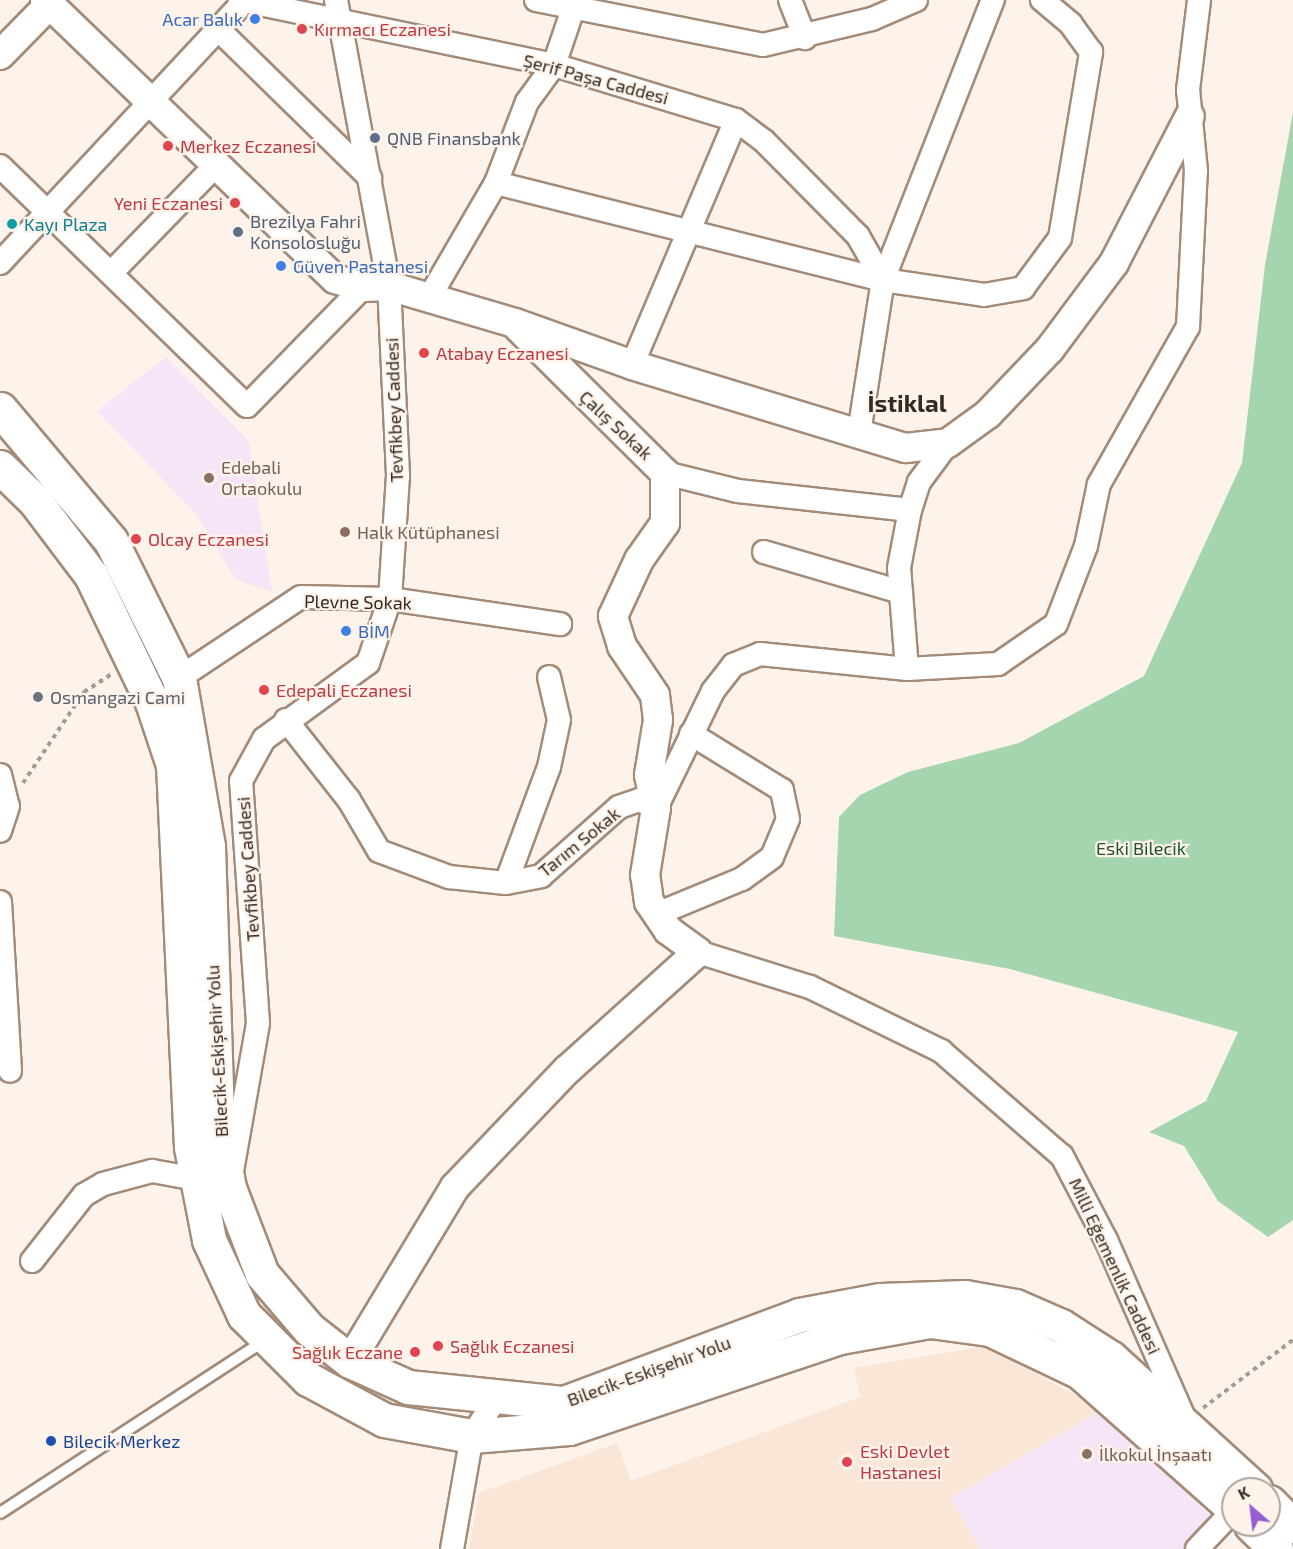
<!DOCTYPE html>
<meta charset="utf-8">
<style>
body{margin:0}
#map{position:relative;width:1293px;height:1549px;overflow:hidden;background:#fef3eb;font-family:"Exo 2",sans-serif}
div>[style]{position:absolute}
.built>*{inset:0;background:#fae6d7}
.education>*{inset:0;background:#f6e5f7}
.green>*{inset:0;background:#a5d5ae}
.path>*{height:4px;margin-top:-2px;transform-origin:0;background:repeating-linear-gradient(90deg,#a69b93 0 4.5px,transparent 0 9px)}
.roads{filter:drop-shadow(2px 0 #a38b78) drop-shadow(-2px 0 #a38b78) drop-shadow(0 2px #a38b78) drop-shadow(0 -2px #a38b78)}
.service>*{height:10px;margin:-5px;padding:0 5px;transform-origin:5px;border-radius:5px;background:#fff}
.minor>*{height:22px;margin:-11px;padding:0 11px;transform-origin:11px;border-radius:11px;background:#fff}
.tertiary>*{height:28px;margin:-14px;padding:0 14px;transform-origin:14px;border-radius:14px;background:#fff}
.primary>*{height:33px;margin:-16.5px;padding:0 16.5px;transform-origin:16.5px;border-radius:16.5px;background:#fff}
.dots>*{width:16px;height:16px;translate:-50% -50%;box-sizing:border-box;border:3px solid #fef3eb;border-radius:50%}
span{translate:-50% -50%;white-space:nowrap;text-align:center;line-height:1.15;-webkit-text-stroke:4.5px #fef3eb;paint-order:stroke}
.shop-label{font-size:18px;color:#366cbe}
.right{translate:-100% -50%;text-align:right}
.left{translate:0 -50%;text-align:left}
.health-label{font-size:18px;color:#be3a42}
.street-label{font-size:18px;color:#342a23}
.service-label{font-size:18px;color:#4e5e75}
.culture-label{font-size:18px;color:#0d838f}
.education-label{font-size:18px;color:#785e54}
.worship-label{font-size:18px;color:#5b616d}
.park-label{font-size:18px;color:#1b542d}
.transit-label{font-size:18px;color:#164399}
.district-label{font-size:24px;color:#342a23;font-weight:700}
.north{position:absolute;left:1221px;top:1477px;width:60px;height:60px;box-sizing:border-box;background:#fef3eb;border:2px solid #ada39b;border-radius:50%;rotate:332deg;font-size:16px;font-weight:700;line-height:24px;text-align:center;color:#342a23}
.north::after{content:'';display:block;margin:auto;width:21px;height:27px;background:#965cd4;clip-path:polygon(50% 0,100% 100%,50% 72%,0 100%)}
</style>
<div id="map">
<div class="built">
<i style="clip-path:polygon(987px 1346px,1102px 1410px,951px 1498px,980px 1549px,469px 1549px,479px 1493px,617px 1443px,631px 1481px,860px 1397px,854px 1368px)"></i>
</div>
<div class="education">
<i style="clip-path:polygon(166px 357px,249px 441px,272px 592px,235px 579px,197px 515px,97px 411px)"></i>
<i style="clip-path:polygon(1102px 1410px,1211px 1516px,1185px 1549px,980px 1549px,951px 1498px)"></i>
</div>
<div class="green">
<i style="clip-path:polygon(1293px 112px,1293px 1220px,1268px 1237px,1218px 1201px,1184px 1146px,1149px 1132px,1206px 1101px,1238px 1032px,1010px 969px,834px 936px,839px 817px,860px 795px,908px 772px,1019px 743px,1144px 676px,1242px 463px,1265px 265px)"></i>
</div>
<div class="path">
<i style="left:23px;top:783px;width:110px;rotate:-56.2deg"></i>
<i style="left:84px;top:692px;width:33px;rotate:-33deg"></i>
<i style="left:1203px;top:1408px;width:113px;rotate:-37.1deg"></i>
</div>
<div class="roads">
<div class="service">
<i style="left:0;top:1513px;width:315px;rotate:-33.1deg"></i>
</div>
<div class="minor">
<i style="left:240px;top:0;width:321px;rotate:11.7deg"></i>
<i style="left:554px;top:65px;width:190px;rotate:16.8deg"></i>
<i style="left:736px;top:120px;width:35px;rotate:37deg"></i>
<i style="left:764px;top:141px;width:134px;rotate:45.3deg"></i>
<i style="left:858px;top:236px;width:51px;rotate:60.4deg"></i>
<i style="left:536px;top:0;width:231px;rotate:11.2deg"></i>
<i style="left:763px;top:45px;width:112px;rotate:-13.4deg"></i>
<i style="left:872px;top:19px;width:48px;rotate:-23.4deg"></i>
<i style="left:790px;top:0;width:41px;rotate:68.5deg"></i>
<i style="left:218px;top:29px;width:213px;rotate:44.4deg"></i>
<i style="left:0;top:166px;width:344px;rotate:44.2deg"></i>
<i style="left:247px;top:406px;width:166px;rotate:-45.7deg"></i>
<i style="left:496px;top:183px;width:399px;rotate:14.1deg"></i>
<i style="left:883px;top:280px;width:102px;rotate:8.4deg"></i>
<i style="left:984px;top:295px;width:40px;rotate:-10deg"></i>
<i style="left:1023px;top:288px;width:62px;rotate:-53.5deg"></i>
<i style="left:1060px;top:238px;width:189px;rotate:-80.5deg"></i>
<i style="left:1091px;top:52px;width:34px;rotate:-126deg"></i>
<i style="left:1071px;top:24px;width:38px;rotate:-140deg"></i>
<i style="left:0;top:263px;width:358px;rotate:-47deg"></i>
<i style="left:112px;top:272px;width:152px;rotate:-45.8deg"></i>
<i style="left:429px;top:298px;width:133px;rotate:-59.8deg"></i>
<i style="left:496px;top:183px;width:87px;rotate:-69.1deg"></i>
<i style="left:527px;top:102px;width:46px;rotate:-53.9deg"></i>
<i style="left:554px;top:65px;width:69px;rotate:-71.3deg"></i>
<i style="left:632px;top:365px;width:266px;rotate:-67deg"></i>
<i style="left:859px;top:433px;width:155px;rotate:-81.1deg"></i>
<i style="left:883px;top:280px;width:301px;rotate:-68.6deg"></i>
<i style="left:665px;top:473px;width:75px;rotate:13.9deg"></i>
<i style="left:738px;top:491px;width:173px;rotate:6.3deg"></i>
<i style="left:764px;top:552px;width:143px;rotate:16.3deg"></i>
<i style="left:907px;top:669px;width:101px;rotate:-94.5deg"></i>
<i style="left:899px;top:568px;width:59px;rotate:-79.3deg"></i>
<i style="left:910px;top:510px;width:29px;rotate:-72deg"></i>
<i style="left:919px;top:482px;width:49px;rotate:-53.4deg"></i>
<i style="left:179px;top:678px;width:146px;rotate:-33.6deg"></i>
<i style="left:301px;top:597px;width:89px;rotate:1.3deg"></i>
<i style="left:390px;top:599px;width:172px;rotate:8.4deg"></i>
<i style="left:286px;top:720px;width:102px;rotate:51.8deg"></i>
<i style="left:349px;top:800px;width:59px;rotate:59.5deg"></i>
<i style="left:379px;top:851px;width:75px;rotate:20.4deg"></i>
<i style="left:449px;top:877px;width:57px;rotate:6deg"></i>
<i style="left:506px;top:883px;width:36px;rotate:-11deg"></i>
<i style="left:541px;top:876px;width:104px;rotate:-41.5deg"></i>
<i style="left:619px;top:807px;width:21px;rotate:-19deg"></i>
<i style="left:639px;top:800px;width:19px;rotate:25deg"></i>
<i style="left:656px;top:808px;width:130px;rotate:-64deg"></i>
<i style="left:713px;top:691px;width:33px;rotate:-52deg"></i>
<i style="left:733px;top:665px;width:29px;rotate:-22deg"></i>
<i style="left:760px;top:654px;width:148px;rotate:5.8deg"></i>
<i style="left:907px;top:669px;width:91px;rotate:-3.1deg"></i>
<i style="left:998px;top:664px;width:70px;rotate:-34.6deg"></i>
<i style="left:1056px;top:624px;width:84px;rotate:-69deg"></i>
<i style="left:1086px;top:546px;width:63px;rotate:-78.2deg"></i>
<i style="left:1099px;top:484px;width:180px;rotate:-60.5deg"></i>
<i style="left:1188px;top:327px;width:156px;rotate:-87.1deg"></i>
<i style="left:1196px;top:171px;width:81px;rotate:-95.6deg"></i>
<i style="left:1188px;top:90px;width:91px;rotate:-83deg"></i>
<i style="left:0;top:775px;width:32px;rotate:76deg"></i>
<i style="left:8px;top:806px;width:26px;rotate:108deg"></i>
<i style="left:506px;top:883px;width:124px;rotate:-69.7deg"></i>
<i style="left:549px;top:767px;width:48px;rotate:-78deg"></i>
<i style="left:559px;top:720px;width:44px;rotate:-103.1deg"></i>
<i style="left:0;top:902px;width:169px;rotate:86.6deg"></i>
<i style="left:657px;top:914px;width:92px;rotate:-22.4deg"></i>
<i style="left:742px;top:879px;width:37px;rotate:-36deg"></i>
<i style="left:772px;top:857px;width:41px;rotate:-67.2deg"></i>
<i style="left:788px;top:819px;width:30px;rotate:-102deg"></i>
<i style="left:782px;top:790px;width:107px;rotate:-148.4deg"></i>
<i style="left:698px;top:952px;width:117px;rotate:17.4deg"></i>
<i style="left:810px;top:987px;width:146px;rotate:26deg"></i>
<i style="left:941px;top:1051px;width:160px;rotate:41deg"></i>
<i style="left:1062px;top:1156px;width:95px;rotate:62.4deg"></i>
<i style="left:1106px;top:1240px;width:197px;rotate:66.3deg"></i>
<i style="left:232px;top:1171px;width:150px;rotate:-80deg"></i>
<i style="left:258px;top:1023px;width:243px;rotate:-94deg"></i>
<i style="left:241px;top:781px;width:48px;rotate:-61.3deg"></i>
<i style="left:264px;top:739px;width:129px;rotate:-36.2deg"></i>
<i style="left:368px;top:663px;width:68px;rotate:-71deg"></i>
<i style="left:390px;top:599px;width:124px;rotate:-86.3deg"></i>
<i style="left:398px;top:475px;width:189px;rotate:-92.7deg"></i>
<i style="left:389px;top:286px;width:291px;rotate:-100.5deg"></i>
<i style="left:32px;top:1261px;width:84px;rotate:-51.8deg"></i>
<i style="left:84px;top:1195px;width:22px;rotate:-30deg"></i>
<i style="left:103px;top:1184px;width:51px;rotate:-14.9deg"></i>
<i style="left:152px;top:1171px;width:46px;rotate:10.1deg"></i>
<i style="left:452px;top:1549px;width:115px;rotate:-80deg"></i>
<i style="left:472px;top:1436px;width:43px;rotate:-57.4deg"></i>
<i style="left:1197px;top:1549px;width:52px;rotate:-46.5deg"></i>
</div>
<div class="tertiary">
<i style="left:45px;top:0;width:402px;rotate:43.9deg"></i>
<i style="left:335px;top:279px;width:29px;rotate:16deg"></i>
<i style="left:363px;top:287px;width:26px;rotate:-2deg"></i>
<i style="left:389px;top:286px;width:131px;rotate:16.4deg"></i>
<i style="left:515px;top:323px;width:124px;rotate:19.7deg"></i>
<i style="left:632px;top:365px;width:286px;rotate:16.9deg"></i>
<i style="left:906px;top:448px;width:42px;rotate:-6.8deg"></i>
<i style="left:948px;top:443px;width:49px;rotate:-35.9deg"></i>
<i style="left:988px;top:414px;width:90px;rotate:-46.4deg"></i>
<i style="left:1050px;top:349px;width:107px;rotate:-53.3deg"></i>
<i style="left:1114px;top:263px;width:165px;rotate:-62.7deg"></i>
<i style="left:0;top:55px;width:70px;rotate:-45.6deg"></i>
<i style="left:350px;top:1361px;width:203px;rotate:-58.9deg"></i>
<i style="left:455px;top:1187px;width:162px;rotate:-46.3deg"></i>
<i style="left:567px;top:1070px;width:176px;rotate:-42deg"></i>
<i style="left:698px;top:952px;width:37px;rotate:-144deg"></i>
<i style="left:668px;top:930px;width:34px;rotate:-124deg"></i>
<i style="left:649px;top:902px;width:27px;rotate:-98deg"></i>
<i style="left:645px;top:875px;width:68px;rotate:-80.7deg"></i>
<i style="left:656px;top:808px;width:34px;rotate:-102deg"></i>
<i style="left:649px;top:775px;width:56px;rotate:-80.7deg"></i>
<i style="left:658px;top:720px;width:25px;rotate:-97deg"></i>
<i style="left:655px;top:695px;width:59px;rotate:-124deg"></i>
<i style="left:622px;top:646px;width:31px;rotate:-107deg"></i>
<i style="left:613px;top:616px;width:62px;rotate:-65.1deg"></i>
<i style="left:639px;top:560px;width:45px;rotate:-54.9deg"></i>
<i style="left:665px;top:523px;width:50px;rotate:-90deg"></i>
<i style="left:665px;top:473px;width:206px;rotate:-135.2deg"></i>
</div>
<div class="primary">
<i style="left:0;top:409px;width:172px;rotate:49.9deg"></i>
<i style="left:111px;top:541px;width:153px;rotate:63.6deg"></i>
<i style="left:179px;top:678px;width:170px;rotate:80.2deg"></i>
<i style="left:208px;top:846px;width:277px;rotate:88.1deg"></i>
<i style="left:217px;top:1123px;width:66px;rotate:79.5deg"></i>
<i style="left:229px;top:1188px;width:92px;rotate:69deg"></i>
<i style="left:262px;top:1274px;width:72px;rotate:49.5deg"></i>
<i style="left:309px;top:1329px;width:52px;rotate:38deg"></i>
<i style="left:350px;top:1361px;width:64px;rotate:24.1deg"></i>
<i style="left:408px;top:1387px;width:157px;rotate:5.9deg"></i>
<i style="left:564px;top:1403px;width:251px;rotate:-20.5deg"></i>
<i style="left:799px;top:1315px;width:82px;rotate:-10.5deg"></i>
<i style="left:880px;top:1300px;width:85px;rotate:-2deg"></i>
<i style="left:965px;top:1297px;width:51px;rotate:10.2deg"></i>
<i style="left:1015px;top:1306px;width:50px;rotate:23.5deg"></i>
<i style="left:1061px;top:1326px;width:59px;rotate:32.6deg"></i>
<i style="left:1111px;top:1358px;width:195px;rotate:42.3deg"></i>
<i style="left:0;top:467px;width:49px;rotate:44.2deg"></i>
<i style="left:35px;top:501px;width:93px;rotate:52.9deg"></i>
<i style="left:91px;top:575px;width:141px;rotate:64.3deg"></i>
<i style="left:152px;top:702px;width:66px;rotate:71.6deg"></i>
<i style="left:173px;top:765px;width:382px;rotate:87.3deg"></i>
<i style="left:191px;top:1147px;width:95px;rotate:79deg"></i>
<i style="left:209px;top:1240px;width:83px;rotate:65deg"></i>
<i style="left:244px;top:1315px;width:91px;rotate:45deg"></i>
<i style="left:308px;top:1379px;width:86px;rotate:28.3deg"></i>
<i style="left:384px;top:1420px;width:89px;rotate:10.3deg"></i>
<i style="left:472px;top:1436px;width:97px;rotate:-4.7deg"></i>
<i style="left:569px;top:1428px;width:286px;rotate:-18.6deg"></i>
<i style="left:840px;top:1337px;width:91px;rotate:-10.1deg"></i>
<i style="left:930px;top:1321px;width:61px;rotate:7.6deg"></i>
<i style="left:990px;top:1329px;width:100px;rotate:25.5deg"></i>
<i style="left:1080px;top:1372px;width:205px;rotate:41.6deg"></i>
<i style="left:1269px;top:1502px;width:34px;rotate:45deg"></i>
<i style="left:1251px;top:1525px;width:35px;rotate:44deg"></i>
</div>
</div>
<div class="dots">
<i style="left:255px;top:19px;background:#3f7fe0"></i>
<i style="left:302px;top:29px;background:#e0444e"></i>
<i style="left:375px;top:138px;background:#5c6f8a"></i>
<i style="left:168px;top:146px;background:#e0444e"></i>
<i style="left:235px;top:203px;background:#e0444e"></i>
<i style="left:12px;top:224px;background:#0f9aa8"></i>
<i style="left:238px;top:232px;background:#5c6f8a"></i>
<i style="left:281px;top:266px;background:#3f7fe0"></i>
<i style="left:424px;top:353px;background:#e0444e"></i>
<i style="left:209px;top:478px;background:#8d6e63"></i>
<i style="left:345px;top:532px;background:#8d6e63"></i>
<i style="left:136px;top:539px;background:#e0444e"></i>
<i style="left:346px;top:631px;background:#3f7fe0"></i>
<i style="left:264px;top:690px;background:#e0444e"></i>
<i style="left:38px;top:697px;background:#6b7280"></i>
<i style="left:438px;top:1346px;background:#e0444e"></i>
<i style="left:415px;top:1352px;background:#e0444e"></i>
<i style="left:51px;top:1441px;background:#1a4fb4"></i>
<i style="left:1087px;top:1454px;background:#8d6e63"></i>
<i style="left:847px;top:1462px;background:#e0444e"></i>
</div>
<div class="shop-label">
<span class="right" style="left:243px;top:19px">Acar Balık</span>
<span class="left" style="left:293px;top:266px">Güven Pastanesi</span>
<span class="left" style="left:358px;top:631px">BİM</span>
</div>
<div class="health-label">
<span class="left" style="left:314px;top:29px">Kırmacı Eczanesi</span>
<span class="left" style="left:180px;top:146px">Merkez Eczanesi</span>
<span class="right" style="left:223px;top:203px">Yeni Eczanesi</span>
<span class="left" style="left:436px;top:353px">Atabay Eczanesi</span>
<span class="left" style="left:148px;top:539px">Olcay Eczanesi</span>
<span class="left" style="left:276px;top:690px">Edepali Eczanesi</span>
<span class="left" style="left:450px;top:1346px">Sağlık Eczanesi</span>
<span class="right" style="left:403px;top:1352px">Sağlık Eczane</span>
<span class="left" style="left:860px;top:1462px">Eski Devlet<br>Hastanesi</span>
</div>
<div class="street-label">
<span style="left:596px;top:79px;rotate:15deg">Şerif Paşa Caddesi</span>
<span style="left:394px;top:410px;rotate:-92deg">Tevfikbey Caddesi</span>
<span style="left:616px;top:425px;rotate:43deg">Çalış Sokak</span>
<span style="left:358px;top:602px;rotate:1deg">Plevne Sokak</span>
<span style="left:579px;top:842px;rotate:-39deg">Tarım Sokak</span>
<span style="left:248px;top:869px;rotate:-94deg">Tevfikbey Caddesi</span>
<span style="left:217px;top:1051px;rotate:-93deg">Bilecik-Eskişehir Yolu</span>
<span style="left:1115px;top:1266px;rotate:65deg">Milli Eğemenlik Caddesi</span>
<span style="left:649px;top:1371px;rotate:-20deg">Bilecik-Eskişehir Yolu</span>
</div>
<div class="service-label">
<span class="left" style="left:387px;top:138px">QNB Finansbank</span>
<span class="left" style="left:250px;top:232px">Brezilya Fahri<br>Konsolosluğu</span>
</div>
<div class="culture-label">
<span class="left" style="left:24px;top:224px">Kayı Plaza</span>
</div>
<div class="education-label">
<span class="left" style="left:221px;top:478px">Edebali<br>Ortaokulu</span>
<span class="left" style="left:357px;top:532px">Halk Kütüphanesi</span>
<span class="left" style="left:1099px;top:1454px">İlkokul İnşaatı</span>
</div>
<div class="worship-label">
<span class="left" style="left:50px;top:697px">Osmangazi Cami</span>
</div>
<div class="park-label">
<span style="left:1141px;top:848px">Eski Bilecik</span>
</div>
<div class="transit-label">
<span class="left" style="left:63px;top:1441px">Bilecik Merkez</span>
</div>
<div class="district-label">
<span style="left:907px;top:403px">İstiklal</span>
</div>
<div class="north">K</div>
</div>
